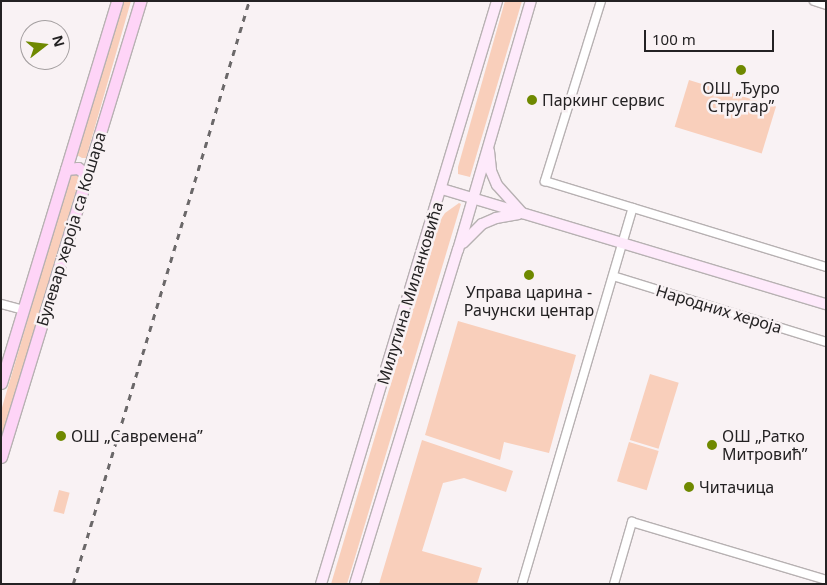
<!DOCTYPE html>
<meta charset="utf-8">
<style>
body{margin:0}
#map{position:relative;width:827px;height:585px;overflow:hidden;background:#f9f2f4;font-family:"Noto Sans",sans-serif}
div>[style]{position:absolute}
.green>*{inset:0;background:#f9cfbb;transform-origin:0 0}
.roads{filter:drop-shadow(1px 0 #b7b1b2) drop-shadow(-1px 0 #b7b1b2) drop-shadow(0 1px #b7b1b2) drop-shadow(0 -1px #b7b1b2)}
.street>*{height:8px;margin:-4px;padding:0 4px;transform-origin:4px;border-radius:4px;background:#fff}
.secondary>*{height:10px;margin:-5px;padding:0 5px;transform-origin:5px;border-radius:5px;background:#feeafb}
.primary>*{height:11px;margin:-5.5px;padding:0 5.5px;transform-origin:5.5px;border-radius:5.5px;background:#fed4f7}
.rail>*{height:2.5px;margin-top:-1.25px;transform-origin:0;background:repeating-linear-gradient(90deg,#6b6869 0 6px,transparent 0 12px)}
.dots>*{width:14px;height:14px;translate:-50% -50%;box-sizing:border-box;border:2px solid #f9f2f4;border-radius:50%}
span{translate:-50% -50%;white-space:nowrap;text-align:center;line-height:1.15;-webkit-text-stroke:5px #f9f2f4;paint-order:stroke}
.poi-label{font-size:16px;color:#242223}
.left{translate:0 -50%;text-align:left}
.street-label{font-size:16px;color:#242223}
.frame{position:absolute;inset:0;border:2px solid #242223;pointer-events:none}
.north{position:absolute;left:20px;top:20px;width:50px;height:50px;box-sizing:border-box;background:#f9f2f4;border:1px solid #a49fa0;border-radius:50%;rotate:74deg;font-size:14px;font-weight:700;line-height:20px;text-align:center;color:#242223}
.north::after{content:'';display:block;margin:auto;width:18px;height:22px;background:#6f8900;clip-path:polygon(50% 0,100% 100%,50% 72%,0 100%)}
.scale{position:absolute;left:644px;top:30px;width:130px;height:22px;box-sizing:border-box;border:2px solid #242223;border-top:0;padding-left:6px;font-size:15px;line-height:18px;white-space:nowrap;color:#242223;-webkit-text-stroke:4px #f9f2f4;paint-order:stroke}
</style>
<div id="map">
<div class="green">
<i style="clip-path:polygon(121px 1px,131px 1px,86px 158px,82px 158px,77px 155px)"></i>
<i style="clip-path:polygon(505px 1px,522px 1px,470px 177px,458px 174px,458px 167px)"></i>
<i style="left:689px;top:80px;width:91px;height:49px;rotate:17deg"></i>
<i style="clip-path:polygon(71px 172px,81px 174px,1px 441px,1px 411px)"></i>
<i style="clip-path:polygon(459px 203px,461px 204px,347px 584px,331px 584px,439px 222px,445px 213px)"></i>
<i style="clip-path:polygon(458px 321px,576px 355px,549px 453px,504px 442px,500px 460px,425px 435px)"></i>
<i style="left:650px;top:374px;width:30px;height:69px;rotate:17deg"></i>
<i style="clip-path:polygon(422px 440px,513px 471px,506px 492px,464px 478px,443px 483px,422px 551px,482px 568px,477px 584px,379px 584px)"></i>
<i style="left:629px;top:442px;width:31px;height:41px;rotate:17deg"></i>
<i style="left:59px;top:490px;width:11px;height:22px;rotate:15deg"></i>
</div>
<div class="roads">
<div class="street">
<i style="left:601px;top:1px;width:189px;rotate:107.3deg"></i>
<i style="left:545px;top:181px;width:294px;rotate:17deg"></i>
<i style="left:814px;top:1px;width:13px;rotate:18deg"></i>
<i style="left:613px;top:276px;width:223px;rotate:17.2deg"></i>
<i style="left:1px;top:304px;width:23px;rotate:15deg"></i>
<i style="left:522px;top:584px;width:392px;rotate:-73.6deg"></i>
<i style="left:614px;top:584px;width:65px;rotate:-73.8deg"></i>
<i style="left:632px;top:522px;width:202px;rotate:16.6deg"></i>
</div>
<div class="secondary">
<i style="left:489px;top:151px;width:20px;rotate:84deg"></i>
<i style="left:491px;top:171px;width:15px;rotate:67deg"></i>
<i style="left:497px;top:185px;width:38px;rotate:48deg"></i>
<i style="left:442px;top:189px;width:401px;rotate:16.7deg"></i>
<i style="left:463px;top:243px;width:27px;rotate:-45deg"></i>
<i style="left:482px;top:224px;width:15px;rotate:-23deg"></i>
<i style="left:496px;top:218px;width:23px;rotate:-10deg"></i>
<i style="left:321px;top:584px;width:609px;rotate:-73.2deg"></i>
<i style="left:355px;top:584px;width:350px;rotate:-72.9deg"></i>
<i style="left:458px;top:250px;width:259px;rotate:-73.7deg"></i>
</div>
<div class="primary">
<i style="left:66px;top:169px;width:12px;rotate:-5deg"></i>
<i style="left:78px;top:168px;width:11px;rotate:38deg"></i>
<i style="left:1px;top:383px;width:399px;rotate:-73.1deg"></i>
<i style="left:1px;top:457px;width:477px;rotate:-73deg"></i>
</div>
</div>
<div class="rail">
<i style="left:73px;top:584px;width:609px;rotate:-73.2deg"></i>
</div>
<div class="dots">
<i style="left:741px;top:70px;background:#6f8900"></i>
<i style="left:532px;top:100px;background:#6f8900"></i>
<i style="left:529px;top:275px;background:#6f8900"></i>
<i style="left:61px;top:436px;background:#6f8900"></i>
<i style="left:712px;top:445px;background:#6f8900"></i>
<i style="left:689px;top:487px;background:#6f8900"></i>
</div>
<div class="poi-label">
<span style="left:741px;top:97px">ОШ „Ђуро<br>Стругар”</span>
<span class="left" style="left:542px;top:100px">Паркинг сервис</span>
<span style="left:529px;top:301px">Управа царина -<br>Рачунски центар</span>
<span class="left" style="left:71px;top:436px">ОШ „Савремена”</span>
<span class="left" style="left:722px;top:445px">ОШ „Ратко<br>Митровић”</span>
<span class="left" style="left:699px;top:487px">Читачица</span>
</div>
<div class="street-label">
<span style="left:71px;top:229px;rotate:-73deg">Булевар хероја са Кошара</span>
<span style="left:410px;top:293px;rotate:-73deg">Милутина Миланковића</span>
<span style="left:719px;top:309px;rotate:17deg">Народних хероја</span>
</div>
<div class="frame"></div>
<div class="north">N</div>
<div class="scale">100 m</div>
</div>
